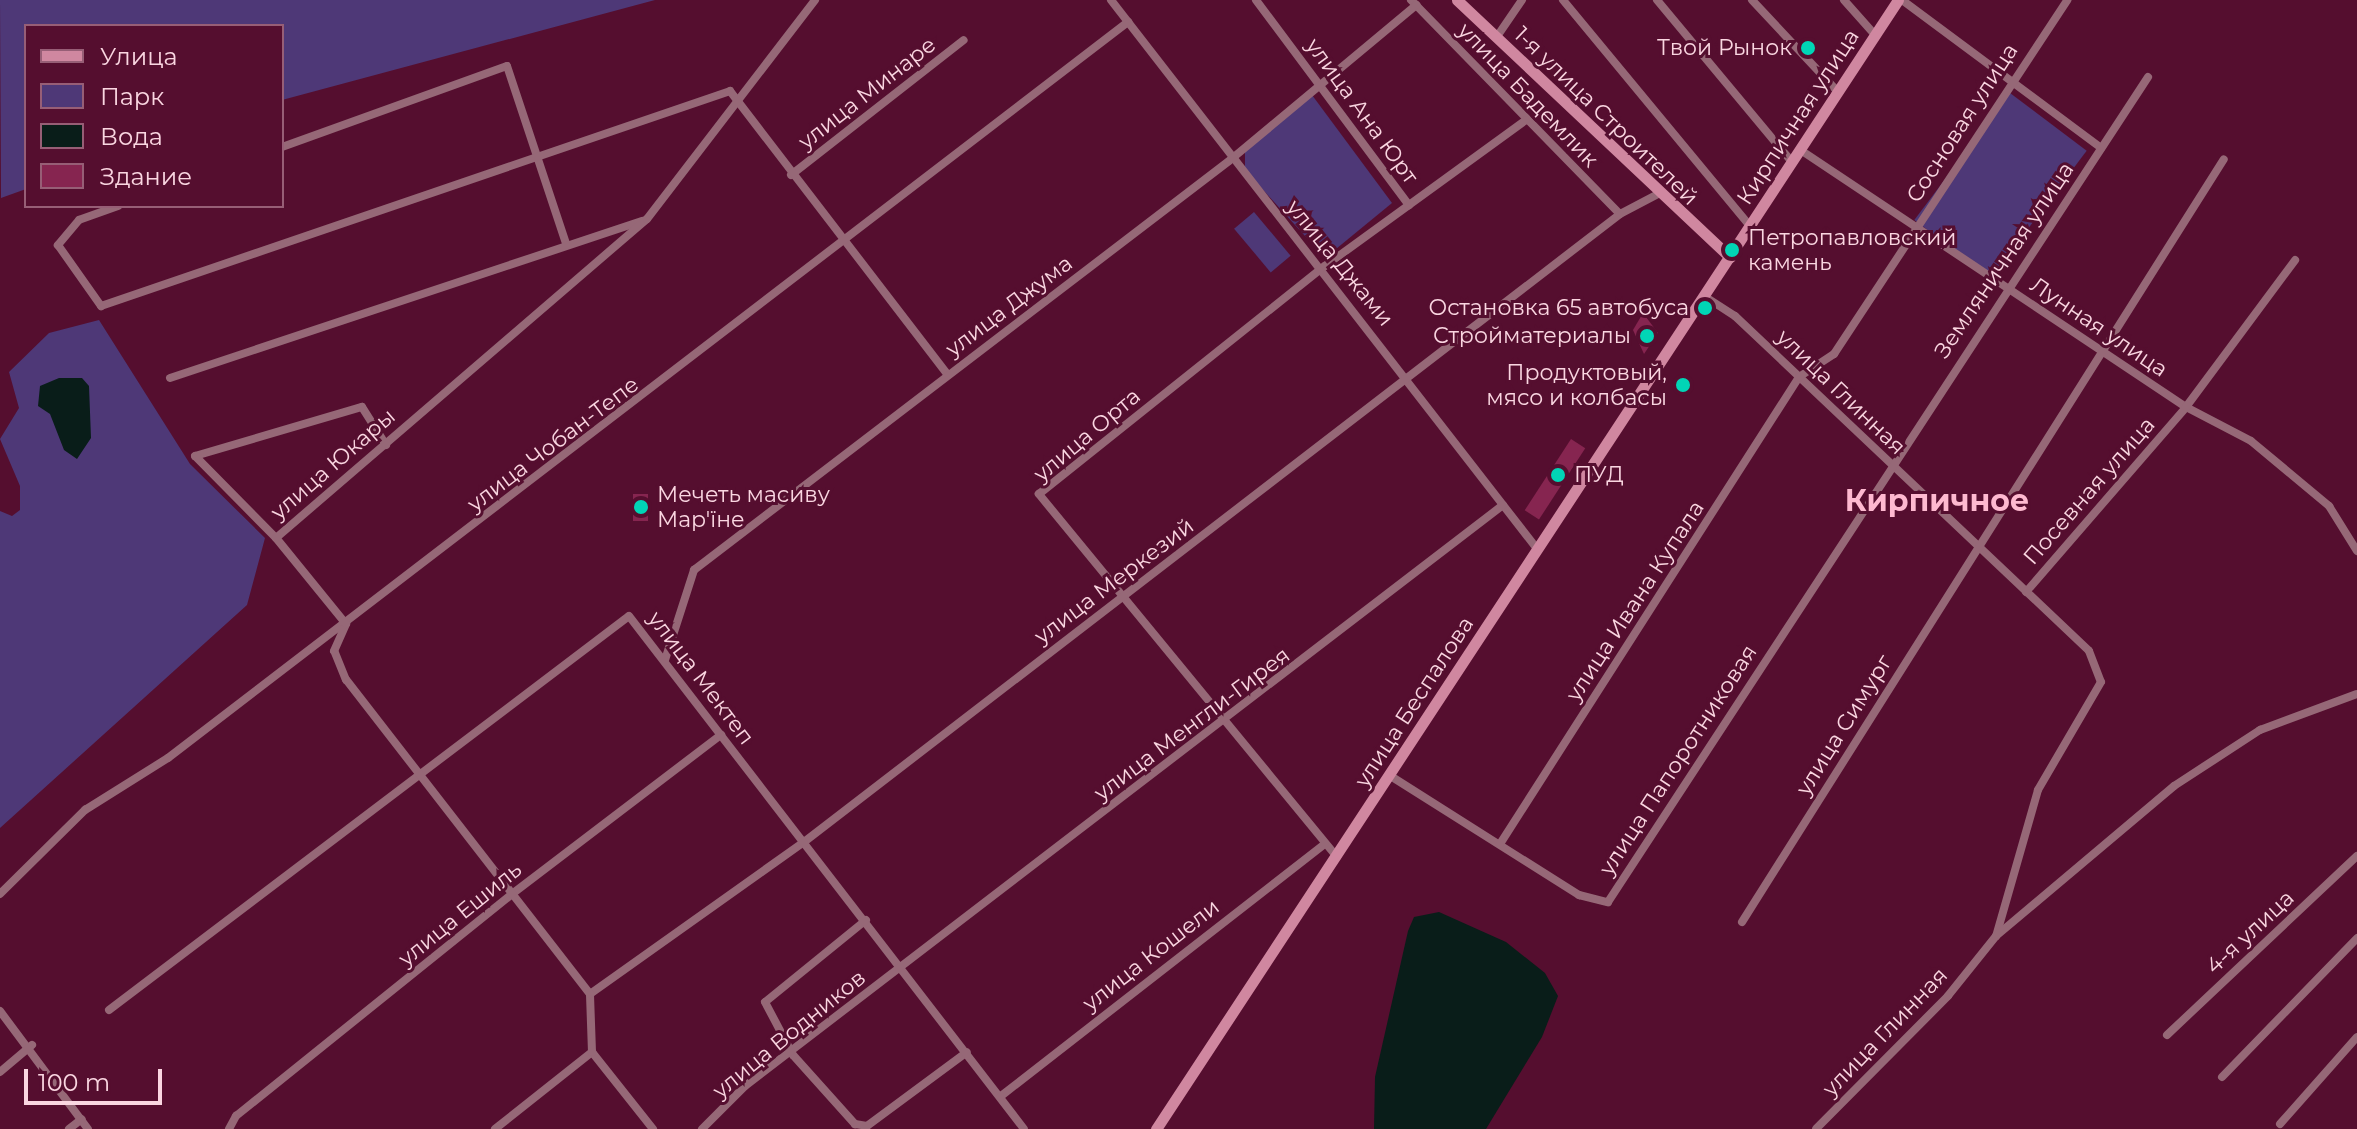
<!DOCTYPE html>
<meta charset="utf-8">
<style>
body{margin:0}
#map{position:relative;width:2357px;height:1129px;overflow:hidden;background:#550e2f;font-family:Montserrat,sans-serif}
div>[style]{position:absolute}
.green>*{inset:0;background:#4e3877;transform-origin:0 0}
.water>*{inset:0;background:#091d19}
.building>*{inset:0;background:#862550;transform-origin:0 0}
.street>*{height:8px;margin:-4px;padding:0 4px;transform-origin:4px;border-radius:4px;background:#966877}
.secondary>*{height:11px;margin:-5.5px;padding:0 5.5px;transform-origin:5.5px;border-radius:5.5px;background:#d087a0}
.dots>*{width:22px;height:22px;translate:-50% -50%;box-sizing:border-box;border:4px solid #550e2f;border-radius:50%}
span{translate:-50% -50%;white-space:nowrap;text-align:center;line-height:1.15;-webkit-text-stroke:6px #550e2f;paint-order:stroke}
.poi-label{font-size:22px;color:#fad6e1}
.right{translate:-100% -50%;text-align:right}
.left{translate:0 -50%;text-align:left}
.street-label{font-size:22px;color:#fad6e1}
.district-label{font-size:30px;color:#feb9d0;font-weight:700}
.legend{position:absolute;left:24px;top:24px;width:260px;height:184px;box-sizing:border-box;background:#550e2f;border:2px solid #975e76;margin:0;padding:10px 14px;list-style:none;font-size:24px;color:#fad6e1}
.legend li{display:flex;align-items:center;gap:16px;height:40px}
.legend b{width:40px;border:2px solid #975e76}
.scale{position:absolute;left:24px;top:1069px;width:138px;height:36px;box-sizing:border-box;border:4px solid #fad6e1;border-top:0;padding-left:10px;font-size:24px;line-height:28px;white-space:nowrap;color:#fad6e1;-webkit-text-stroke:6px #550e2f;paint-order:stroke}
</style>
<div id="map">
<div class="green">
<i style="clip-path:polygon(0 0,655px 0,282px 100px,282px 26px,26px 26px,26px 189px,1px 198px)"></i>
<i style="left:2010px;top:93px;width:96px;height:159px;rotate:37deg"></i>
<i style="clip-path:polygon(1312px 95px,1392px 203px,1325px 258px,1245px 170px,1245px 152px)"></i>
<i style="left:1254px;top:212px;width:57px;height:26px;rotate:50deg"></i>
<i style="clip-path:polygon(99px 320px,190px 464px,265px 538px,247px 605px,0 828px,0 511px,12px 516px,20px 510px,20px 486px,0 439px,19px 408px,9px 372px,49px 333px)"></i>
</div>
<div class="water">
<i style="clip-path:polygon(59px 378px,82px 378px,89px 386px,91px 438px,77px 459px,64px 450px,50px 414px,38px 406px,40px 386px)"></i>
<i style="clip-path:polygon(1439px 912px,1506px 942px,1545px 973px,1558px 996px,1542px 1037px,1486px 1129px,1374px 1129px,1375px 1077px,1408px 931px,1414px 917px)"></i>
</div>
<div class="building">
<i style="clip-path:polygon(1643px 313px,1658px 333px,1644px 354px,1633px 330px)"></i>
<i style="left:1571px;top:439px;width:17px;height:85px;rotate:33deg"></i>
<i style="left:633px;top:494px;width:15px;height:27px"></i>
</div>
<div class="street">
<i style="left:1111px;top:0;width:696px;rotate:52.18deg"></i>
<i style="left:1256px;top:0;width:256px;rotate:53.3deg"></i>
<i style="left:1411px;top:0;width:299px;rotate:45.7deg"></i>
<i style="left:1563px;top:0;width:293px;rotate:50.4deg"></i>
<i style="left:1657px;top:0;width:212px;rotate:50.2deg"></i>
<i style="left:1752px;top:0;width:127px;rotate:46.9deg"></i>
<i style="left:1844px;top:0;width:48px;rotate:48.4deg"></i>
<i style="left:1902px;top:0;width:248px;rotate:36.6deg"></i>
<i style="left:1496px;top:38px;width:46px;rotate:-55.6deg"></i>
<i style="left:282px;top:147px;width:239px;rotate:-19.8deg"></i>
<i style="left:507px;top:66px;width:187px;rotate:71.6deg"></i>
<i style="left:1802px;top:151px;width:462px;rotate:33.7deg"></i>
<i style="left:2186px;top:407px;width:73px;rotate:27.6deg"></i>
<i style="left:2251px;top:441px;width:102px;rotate:39.8deg"></i>
<i style="left:2329px;top:506px;width:53px;rotate:58.1deg"></i>
<i style="left:791px;top:175px;width:219px;rotate:-38deg"></i>
<i style="left:118px;top:206px;width:41px;rotate:160.3deg"></i>
<i style="left:79px;top:220px;width:33px;rotate:130deg"></i>
<i style="left:58px;top:245px;width:75px;rotate:54.8deg"></i>
<i style="left:101px;top:306px;width:665px;rotate:-18.87deg"></i>
<i style="left:730px;top:91px;width:358px;rotate:52.5deg"></i>
<i style="left:1704px;top:296px;width:37px;rotate:33deg"></i>
<i style="left:1735px;top:316px;width:487px;rotate:43.4deg"></i>
<i style="left:2089px;top:651px;width:33px;rotate:69deg"></i>
<i style="left:2101px;top:682px;width:125px;rotate:120.3deg"></i>
<i style="left:2038px;top:790px;width:152px;rotate:106deg"></i>
<i style="left:1996px;top:936px;width:77px;rotate:128.7deg"></i>
<i style="left:1948px;top:996px;width:187px;rotate:134.8deg"></i>
<i style="left:170px;top:378px;width:498px;rotate:-18.4deg"></i>
<i style="left:276px;top:538px;width:115px;rotate:-134.6deg"></i>
<i style="left:195px;top:456px;width:174px;rotate:-16.4deg"></i>
<i style="left:362px;top:407px;width:45px;rotate:57.7deg"></i>
<i style="left:2026px;top:592px;width:245px;rotate:-49.1deg"></i>
<i style="left:2186px;top:407px;width:183px;rotate:-53.4deg"></i>
<i style="left:665px;top:660px;width:95px;rotate:-72.1deg"></i>
<i style="left:694px;top:570px;width:673px;rotate:-37.4deg"></i>
<i style="left:1229px;top:161px;width:244px;rotate:-39.8deg"></i>
<i style="left:1389px;top:775px;width:225px;rotate:32.3deg"></i>
<i style="left:1579px;top:895px;width:30px;rotate:14deg"></i>
<i style="left:1608px;top:902px;width:986px;rotate:-56.79deg"></i>
<i style="left:1500px;top:844px;width:555px;rotate:-57.37deg"></i>
<i style="left:1799px;top:377px;width:42px;rotate:-33.3deg"></i>
<i style="left:1834px;top:354px;width:424px;rotate:-56.6deg"></i>
<i style="left:1337px;top:857px;width:470px;rotate:-129.4deg"></i>
<i style="left:1039px;top:494px;width:366px;rotate:-38.6deg"></i>
<i style="left:1325px;top:266px;width:248px;rotate:-36deg"></i>
<i style="left:0;top:894px;width:120px;rotate:-44.7deg"></i>
<i style="left:85px;top:810px;width:98px;rotate:-32.1deg"></i>
<i style="left:168px;top:758px;width:1210px;rotate:-37.48deg"></i>
<i style="left:866px;top:920px;width:130px;rotate:140.9deg"></i>
<i style="left:765px;top:1002px;width:60px;rotate:62.2deg"></i>
<i style="left:793px;top:1055px;width:93px;rotate:48.1deg"></i>
<i style="left:855px;top:1124px;width:12px;rotate:9deg"></i>
<i style="left:867px;top:1126px;width:124px;rotate:-36.5deg"></i>
<i style="left:1742px;top:922px;width:902px;rotate:-57.72deg"></i>
<i style="left:1996px;top:936px;width:233px;rotate:-40.1deg"></i>
<i style="left:2174px;top:786px;width:103px;rotate:-33.1deg"></i>
<i style="left:2260px;top:730px;width:103px;rotate:-20.4deg"></i>
<i style="left:590px;top:994px;width:262px;rotate:-35.4deg"></i>
<i style="left:804px;top:842px;width:1030px;rotate:-37.58deg"></i>
<i style="left:1620px;top:214px;width:43px;rotate:-27.8deg"></i>
<i style="left:109px;top:1010px;width:652px;rotate:-37.15deg"></i>
<i style="left:629px;top:616px;width:647px;rotate:52.4deg"></i>
<i style="left:0;top:1011px;width:147px;rotate:53.3deg"></i>
<i style="left:2167px;top:1035px;width:261px;rotate:-43.3deg"></i>
<i style="left:0;top:1072px;width:42px;rotate:-40.2deg"></i>
<i style="left:2222px;top:1077px;width:194px;rotate:-45.8deg"></i>
<i style="left:1001px;top:1096px;width:410px;rotate:-37.9deg"></i>
<i style="left:2280px;top:1124px;width:116px;rotate:-48.5deg"></i>
<i style="left:69px;top:1129px;width:16px;rotate:-38deg"></i>
<i style="left:229px;top:1129px;width:15px;rotate:-62deg"></i>
<i style="left:236px;top:1116px;width:354px;rotate:-38.8deg"></i>
<i style="left:512px;top:894px;width:263px;rotate:-37.3deg"></i>
<i style="left:495px;top:1129px;width:124px;rotate:-38.4deg"></i>
<i style="left:653px;top:1129px;width:98px;rotate:-128.4deg"></i>
<i style="left:592px;top:1052px;width:58px;rotate:-92deg"></i>
<i style="left:590px;top:994px;width:398px;rotate:-127.8deg"></i>
<i style="left:346px;top:680px;width:31px;rotate:-112deg"></i>
<i style="left:334px;top:651px;width:30px;rotate:-66deg"></i>
<i style="left:346px;top:624px;width:111px;rotate:-129.1deg"></i>
<i style="left:276px;top:538px;width:489px;rotate:-40.7deg"></i>
<i style="left:647px;top:219px;width:276px;rotate:-52.5deg"></i>
<i style="left:702px;top:1129px;width:61px;rotate:-45deg"></i>
<i style="left:745px;top:1086px;width:955px;rotate:-37.47deg"></i>
</div>
<div class="secondary">
<i style="left:1457px;top:0;width:375px;rotate:43.3deg"></i>
<i style="left:1156px;top:1129px;width:1351px;rotate:-56.69deg"></i>
</div>
<div class="dots">
<i style="left:1808px;top:48px;background:#01d5b6"></i>
<i style="left:1732px;top:250px;background:#01d5b6"></i>
<i style="left:1705px;top:308px;background:#01d5b6"></i>
<i style="left:1647px;top:336px;background:#01d5b6"></i>
<i style="left:1683px;top:385px;background:#01d5b6"></i>
<i style="left:1558px;top:475px;background:#01d5b6"></i>
<i style="left:641px;top:507px;background:#01d5b6"></i>
</div>
<div class="poi-label">
<span class="right" style="left:1792px;top:48px">Твой Рынок</span>
<span class="left" style="left:1748px;top:250px">Петропавловский<br>камень</span>
<span class="right" style="left:1689px;top:308px">Остановка 65 автобуса</span>
<span class="right" style="left:1631px;top:336px">Стройматериалы</span>
<span class="right" style="left:1667px;top:385px">Продуктовый,<br>мясо и колбасы</span>
<span class="left" style="left:1574px;top:475px">ПУД</span>
<span class="left" style="left:657px;top:507px">Мечеть масиву<br>Мар'їне</span>
</div>
<div class="street-label">
<span style="left:867px;top:93px;rotate:-38deg">улица Минаре</span>
<span style="left:1528px;top:95px;rotate:46deg">улица Бадемлик</span>
<span style="left:1362px;top:111px;rotate:54deg">улица Ана Юрт</span>
<span style="left:1606px;top:116px;rotate:44deg">1-я улица Строителей</span>
<span style="left:1798px;top:117px;rotate:-57deg">Кирпичная улица</span>
<span style="left:1962px;top:123px;rotate:-57deg">Сосновая улица</span>
<span style="left:2004px;top:260px;rotate:-56deg">Земляничная улица</span>
<span style="left:1340px;top:263px;rotate:51deg">улица Джами</span>
<span style="left:1009px;top:306px;rotate:-37deg">улица Джума</span>
<span style="left:2099px;top:327px;rotate:34deg">Лунная улица</span>
<span style="left:1841px;top:392px;rotate:44deg">улица Глинная</span>
<span style="left:1087px;top:435px;rotate:-40deg">улица Орта</span>
<span style="left:553px;top:444px;rotate:-37deg">улица Чобан-Тепе</span>
<span style="left:333px;top:464px;rotate:-41deg">улица Юкары</span>
<span style="left:2089px;top:491px;rotate:-49deg">Посевная улица</span>
<span style="left:1114px;top:581px;rotate:-37deg">улица Меркезий</span>
<span style="left:1635px;top:601px;rotate:-57deg">улица Ивана Купала</span>
<span style="left:701px;top:678px;rotate:53deg">улица Мектеп</span>
<span style="left:1414px;top:702px;rotate:-57deg">улица Беспалова</span>
<span style="left:1192px;top:724px;rotate:-37deg">улица Менгли-Гирея</span>
<span style="left:1844px;top:725px;rotate:-58deg">улица Симург</span>
<span style="left:1678px;top:760px;rotate:-57deg">улица Папоротниковая</span>
<span style="left:460px;top:914px;rotate:-39deg">улица Ешиль</span>
<span style="left:2250px;top:932px;rotate:-43deg">4-я улица</span>
<span style="left:1151px;top:955px;rotate:-38deg">улица Кошели</span>
<span style="left:1885px;top:1032px;rotate:-46deg">улица Глинная</span>
<span style="left:789px;top:1034px;rotate:-39deg">улица Водников</span>
</div>
<div class="district-label">
<span style="left:1937px;top:501px">Кирпичное</span>
</div>
<ul class="legend">
<li><b style="height:10px;background:#d087a0"></b>Улица</li>
<li><b style="height:22px;background:#4e3877"></b>Парк</li>
<li><b style="height:22px;background:#091d19"></b>Вода</li>
<li><b style="height:22px;background:#862550"></b>Здание</li>
</ul>
<div class="scale">100 m</div>
</div>
